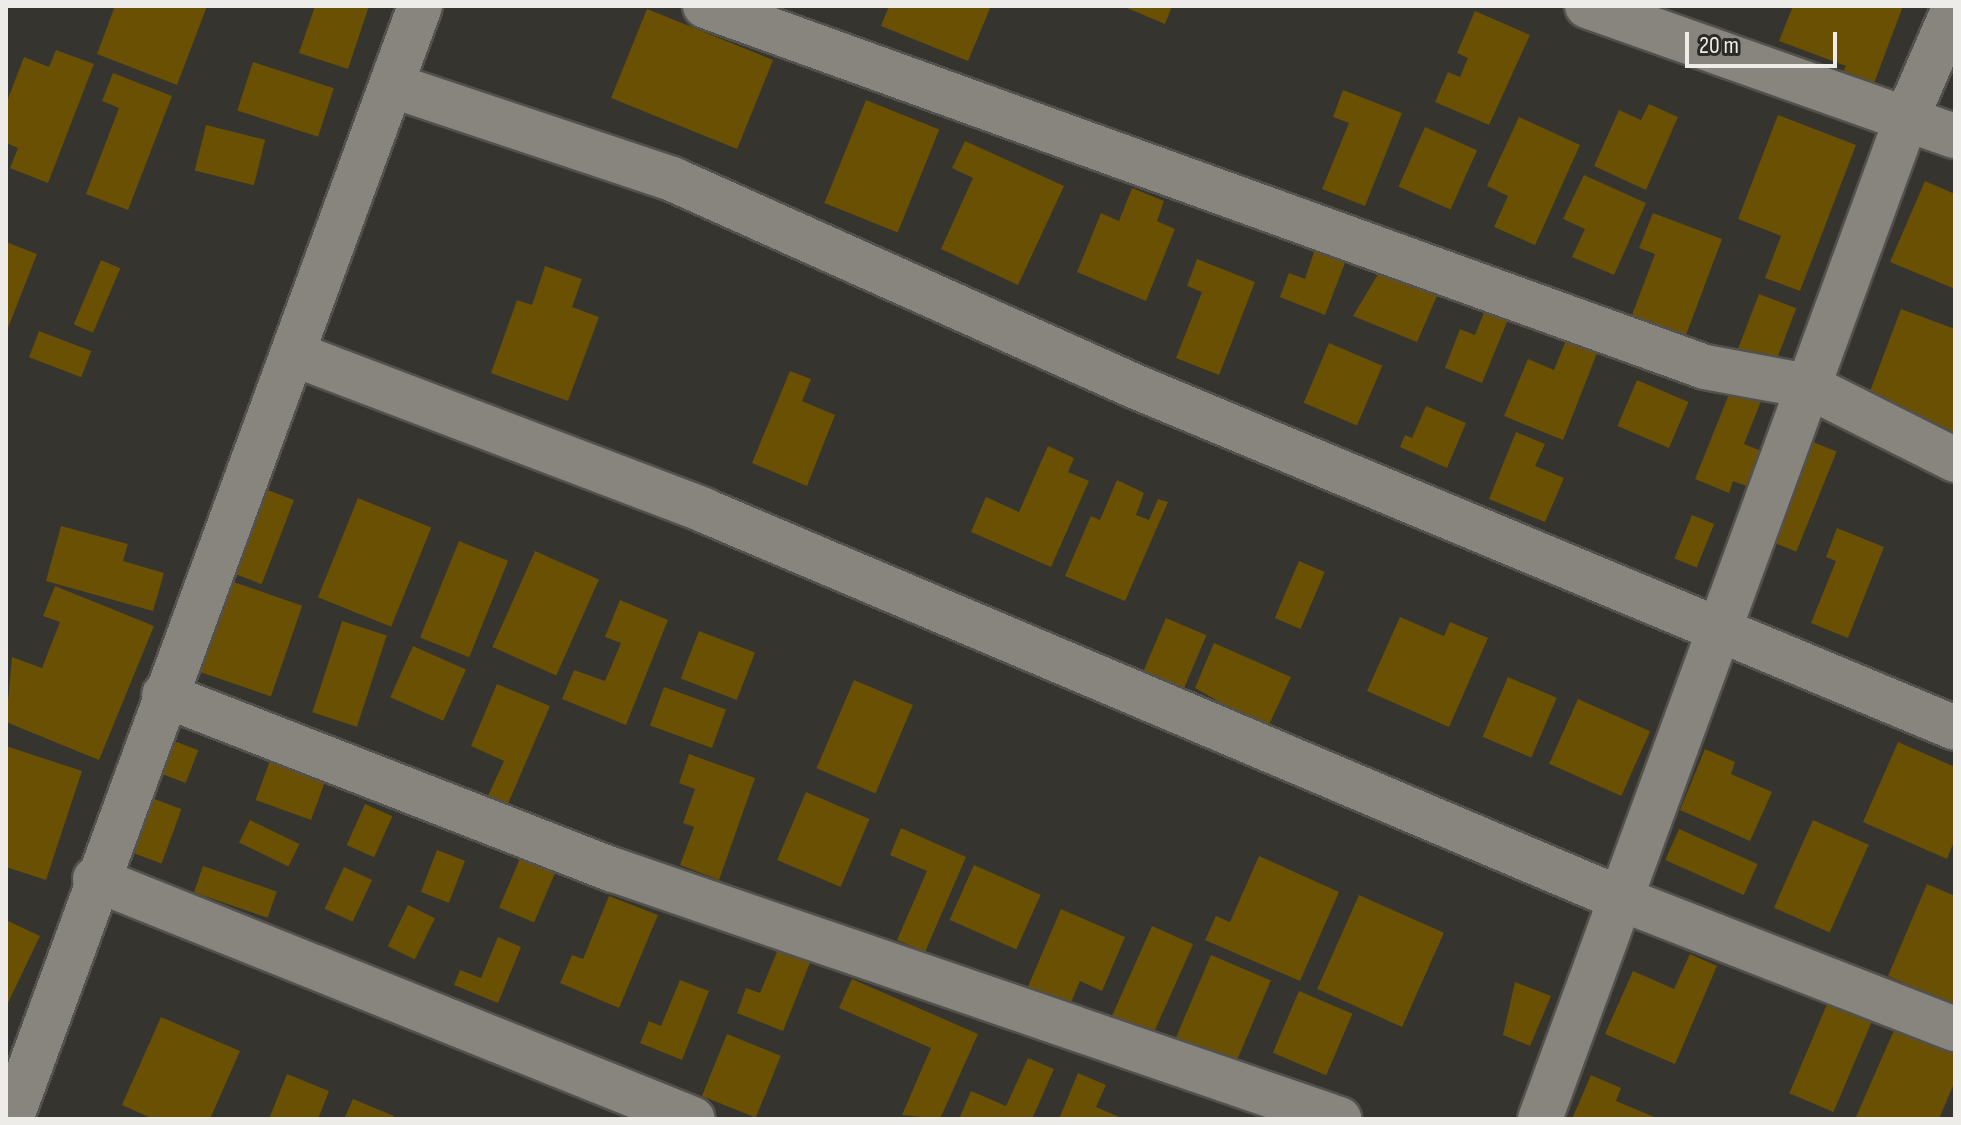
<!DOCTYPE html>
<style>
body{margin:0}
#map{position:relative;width:1961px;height:1125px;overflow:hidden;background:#36342f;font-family:"Sofia Sans Condensed",sans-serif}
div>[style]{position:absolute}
.building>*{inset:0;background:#695002;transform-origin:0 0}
.roads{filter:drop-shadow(2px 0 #53514d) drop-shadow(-2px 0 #53514d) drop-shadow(0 2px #53514d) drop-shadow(0 -2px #53514d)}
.street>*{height:44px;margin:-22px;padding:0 22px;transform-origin:22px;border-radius:22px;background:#88857f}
span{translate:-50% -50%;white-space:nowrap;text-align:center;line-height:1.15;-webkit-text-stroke:6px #2c2a25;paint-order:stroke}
.frame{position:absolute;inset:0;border:8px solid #edece8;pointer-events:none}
.scale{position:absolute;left:1685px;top:32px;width:152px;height:36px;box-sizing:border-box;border:4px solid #edece8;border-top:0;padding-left:10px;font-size:24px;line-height:28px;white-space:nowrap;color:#edece8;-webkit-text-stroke:6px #2c2a25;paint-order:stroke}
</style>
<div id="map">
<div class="building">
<i style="clip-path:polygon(115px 6px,207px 6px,177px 85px,97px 54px)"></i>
<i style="clip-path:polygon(315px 6px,369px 6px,348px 69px,299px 53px)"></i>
<i style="clip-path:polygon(889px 6px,991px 6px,968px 61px,881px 26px)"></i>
<i style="clip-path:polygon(1122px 6px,1172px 6px,1165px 24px)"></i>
<i style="clip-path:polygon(1793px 6px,1903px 6px,1873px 86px,1842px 73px,1846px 66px,1779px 41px)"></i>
<i style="left:647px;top:9px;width:136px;height:96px;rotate:22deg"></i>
<i style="clip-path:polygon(1475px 11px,1530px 35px,1489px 125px,1435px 102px,1448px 72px,1460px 77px,1468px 58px,1457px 53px)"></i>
<i style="clip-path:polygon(56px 50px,94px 64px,48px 183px,10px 168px,18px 148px,6px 143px,6px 104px,24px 57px,49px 67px)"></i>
<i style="left:253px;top:62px;width:85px;height:51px;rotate:18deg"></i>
<i style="clip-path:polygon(113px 73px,172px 96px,128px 210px,86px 194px,119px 108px,102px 101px)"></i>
<i style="clip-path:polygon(1343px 90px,1402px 113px,1365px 206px,1322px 189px,1349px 123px,1333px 117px)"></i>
<i style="left:866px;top:100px;width:79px;height:111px;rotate:22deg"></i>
<i style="clip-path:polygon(1649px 104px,1678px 117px,1646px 190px,1594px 166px,1619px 110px,1641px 120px)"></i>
<i style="clip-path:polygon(1778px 115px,1856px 145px,1800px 291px,1765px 278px,1781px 236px,1738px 219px)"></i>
<i style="clip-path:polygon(1519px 117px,1580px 145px,1535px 245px,1494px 227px,1508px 196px,1487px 186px)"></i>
<i style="left:206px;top:125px;width:61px;height:47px;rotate:14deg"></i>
<i style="left:1425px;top:127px;width:57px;height:65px;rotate:24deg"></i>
<i style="clip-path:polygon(965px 141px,1064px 186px,1018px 285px,941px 249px,973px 178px,952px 168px)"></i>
<i style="clip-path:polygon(1584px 175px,1646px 203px,1614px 275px,1572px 257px,1585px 229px,1563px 219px)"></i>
<i style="clip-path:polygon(1925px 181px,1955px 194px,1955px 289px,1890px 262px)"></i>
<i style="clip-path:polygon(1132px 188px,1164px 201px,1157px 221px,1175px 229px,1146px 301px,1077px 272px,1101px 213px,1119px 221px)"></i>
<i style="clip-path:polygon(1653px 213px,1722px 239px,1683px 343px,1629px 323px,1655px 254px,1639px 248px)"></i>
<i style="clip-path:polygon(6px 242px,37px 254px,6px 333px)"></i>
<i style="clip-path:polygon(1317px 243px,1348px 255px,1325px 315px,1280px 297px,1289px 273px,1305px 279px)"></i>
<i style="clip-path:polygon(1197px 259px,1255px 282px,1219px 375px,1176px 358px,1202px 292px,1187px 286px)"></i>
<i style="left:101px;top:260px;width:21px;height:70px;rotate:23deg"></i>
<i style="clip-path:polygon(545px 266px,582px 279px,572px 307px,599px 317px,568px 401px,491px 373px,517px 300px,532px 305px)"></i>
<i style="clip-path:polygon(1383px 266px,1440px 289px,1417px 342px,1353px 316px)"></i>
<i style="left:1759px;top:294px;width:40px;height:61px;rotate:21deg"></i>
<i style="clip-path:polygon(1488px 303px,1511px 312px,1482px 383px,1445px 368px,1460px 329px,1475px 335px)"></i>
<i style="clip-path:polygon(1901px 309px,1955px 329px,1955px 436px,1866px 402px)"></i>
<i style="clip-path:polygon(1570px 330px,1601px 343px,1563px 440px,1504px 416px,1528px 359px,1554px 370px)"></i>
<i style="left:39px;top:331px;width:56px;height:28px;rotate:21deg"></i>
<i style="left:1329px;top:343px;width:58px;height:65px;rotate:23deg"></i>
<i style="clip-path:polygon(790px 371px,811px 379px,802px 401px,835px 415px,807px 486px,752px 463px)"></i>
<i style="left:1637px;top:380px;width:56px;height:50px;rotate:23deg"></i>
<i style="clip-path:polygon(1733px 384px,1763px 396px,1744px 444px,1771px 455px,1757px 490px,1733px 481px,1729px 493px,1695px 479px)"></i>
<i style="clip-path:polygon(1426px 406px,1466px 423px,1447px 468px,1400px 447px,1405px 435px,1412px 438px)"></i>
<i style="clip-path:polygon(1516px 432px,1545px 444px,1535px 466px,1564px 478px,1545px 522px,1489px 499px)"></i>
<i style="left:1808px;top:440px;width:31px;height:108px;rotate:22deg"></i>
<i style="clip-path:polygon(1048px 446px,1074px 458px,1068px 472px,1089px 481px,1051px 567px,971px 532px,986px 497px,1019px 512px)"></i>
<i style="clip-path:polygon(1117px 480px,1144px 493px,1136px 515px,1149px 520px,1158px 499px,1168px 502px,1125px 601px,1065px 576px,1091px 516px,1100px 520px)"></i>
<i style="left:265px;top:489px;width:31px;height:90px;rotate:21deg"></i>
<i style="left:358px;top:498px;width:79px;height:107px;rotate:22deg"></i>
<i style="left:1692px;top:515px;width:24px;height:47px;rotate:22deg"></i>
<i style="clip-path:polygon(61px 526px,128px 544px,123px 561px,164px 573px,153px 611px,46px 581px)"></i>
<i style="clip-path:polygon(1837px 528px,1884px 547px,1848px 638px,1811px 623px,1836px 561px,1826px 557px)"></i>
<i style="left:459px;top:541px;width:53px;height:104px;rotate:22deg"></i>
<i style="left:535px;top:551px;width:70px;height:105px;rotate:24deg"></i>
<i style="left:1299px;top:561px;width:28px;height:62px;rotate:23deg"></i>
<i style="left:219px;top:577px;width:88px;height:96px;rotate:19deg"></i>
<i style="clip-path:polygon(55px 586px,154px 626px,99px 760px,6px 722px,12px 657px,42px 668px,60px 622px,43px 616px)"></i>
<i style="clip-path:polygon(620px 600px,668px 620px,626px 725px,562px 699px,574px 670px,605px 681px,621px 643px,605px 637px)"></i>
<i style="clip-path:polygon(1400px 617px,1444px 636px,1450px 622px,1488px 638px,1449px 727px,1367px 691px)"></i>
<i style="left:1166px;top:618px;width:44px;height:65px;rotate:23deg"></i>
<i style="left:342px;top:621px;width:47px;height:96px;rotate:18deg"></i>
<i style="left:699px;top:631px;width:60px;height:51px;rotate:21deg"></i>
<i style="clip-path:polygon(1214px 643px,1291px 677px,1267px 729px,1195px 688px)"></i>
<i style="left:413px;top:646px;width:58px;height:56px;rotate:24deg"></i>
<i style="left:1508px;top:677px;width:53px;height:65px;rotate:23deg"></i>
<i style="left:854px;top:680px;width:64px;height:96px;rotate:23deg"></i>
<i style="clip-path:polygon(497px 684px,550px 706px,507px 806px,487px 798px,504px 761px,471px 746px)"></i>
<i style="left:664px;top:687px;width:66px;height:41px;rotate:20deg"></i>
<i style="left:1578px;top:699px;width:79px;height:71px;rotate:24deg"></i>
<i style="left:174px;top:741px;width:26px;height:35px;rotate:21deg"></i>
<i style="clip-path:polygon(1898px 742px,1955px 767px,1955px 839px,1947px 859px,1863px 822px)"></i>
<i style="clip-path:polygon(6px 746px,82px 771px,46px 880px,6px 867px)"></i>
<i style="clip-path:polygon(1705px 749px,1735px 762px,1731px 774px,1772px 792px,1750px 841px,1680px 810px)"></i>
<i style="left:273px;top:752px;width:59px;height:51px;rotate:20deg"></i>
<i style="clip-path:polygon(689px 754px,755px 778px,719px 880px,680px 865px,694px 827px,683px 823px,695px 789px,679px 783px)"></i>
<i style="left:806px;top:792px;width:69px;height:74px;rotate:23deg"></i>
<i style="left:143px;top:795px;width:41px;height:58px;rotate:20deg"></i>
<i style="left:365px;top:804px;width:30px;height:45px;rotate:24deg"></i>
<i style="left:250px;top:820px;width:55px;height:25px;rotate:26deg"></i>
<i style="left:1813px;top:820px;width:61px;height:96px;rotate:24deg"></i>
<i style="clip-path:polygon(901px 828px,966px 857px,925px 952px,897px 940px,927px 871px,890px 855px)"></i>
<i style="left:1679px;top:829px;width:86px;height:34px;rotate:24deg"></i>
<i style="left:437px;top:850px;width:30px;height:45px;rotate:21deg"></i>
<i style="left:521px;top:856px;width:38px;height:56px;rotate:23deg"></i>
<i style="clip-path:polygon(1259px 856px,1339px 892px,1300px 981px,1205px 940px,1216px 916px,1230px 922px)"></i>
<i style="left:974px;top:865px;width:73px;height:60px;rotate:24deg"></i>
<i style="left:203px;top:866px;width:78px;height:28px;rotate:19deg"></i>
<i style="left:344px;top:867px;width:31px;height:46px;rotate:25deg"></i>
<i style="clip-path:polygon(1927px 884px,1955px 896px,1955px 1005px,1888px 976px)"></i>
<i style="left:1359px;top:895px;width:93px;height:103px;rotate:24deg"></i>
<i style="clip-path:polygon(609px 896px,658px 915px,619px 1008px,560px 983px,572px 955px,583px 959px)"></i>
<i style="left:408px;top:905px;width:30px;height:46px;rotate:26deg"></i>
<i style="clip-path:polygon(1061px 909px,1125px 937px,1102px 991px,1080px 981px,1066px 1014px,1024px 996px)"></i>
<i style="clip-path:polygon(6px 920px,40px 936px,6px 1007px)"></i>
<i style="left:1152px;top:926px;width:45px;height:101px;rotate:24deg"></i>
<i style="clip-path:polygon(498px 937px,521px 947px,498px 1003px,454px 985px,460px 970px,481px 978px)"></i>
<i style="clip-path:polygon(781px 942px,813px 955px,783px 1031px,737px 1013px,746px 988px,760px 993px)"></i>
<i style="clip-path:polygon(1690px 954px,1717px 966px,1675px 1064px,1605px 1034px,1633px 971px,1674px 989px)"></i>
<i style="left:1211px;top:955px;width:65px;height:99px;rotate:23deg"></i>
<i style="clip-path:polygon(852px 979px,978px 1034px,940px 1119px,902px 1115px,931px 1048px,839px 1008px)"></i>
<i style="clip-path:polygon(680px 980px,709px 991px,682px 1060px,640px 1043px,649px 1021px,661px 1026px)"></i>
<i style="clip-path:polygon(1515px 982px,1551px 996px,1530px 1046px,1503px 1035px)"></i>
<i style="left:1299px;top:991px;width:58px;height:67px;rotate:23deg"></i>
<i style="left:1828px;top:1002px;width:48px;height:99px;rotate:23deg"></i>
<i style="clip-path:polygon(161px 1017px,240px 1051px,210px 1119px,153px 1119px,122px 1105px)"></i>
<i style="clip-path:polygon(1895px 1028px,1955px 1054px,1955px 1081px,1939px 1119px,1855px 1119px)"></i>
<i style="left:727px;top:1034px;width:58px;height:67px;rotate:22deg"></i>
<i style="clip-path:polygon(1028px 1058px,1054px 1069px,1032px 1119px,959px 1119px,971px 1091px,1006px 1106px)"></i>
<i style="clip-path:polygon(1078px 1073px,1106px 1085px,1096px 1107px,1124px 1119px,1059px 1119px)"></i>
<i style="clip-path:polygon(287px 1074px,329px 1091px,318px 1119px,269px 1119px)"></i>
<i style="clip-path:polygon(1591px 1075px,1621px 1088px,1616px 1101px,1659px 1119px,1572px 1119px)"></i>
<i style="clip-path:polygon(353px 1099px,394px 1116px,392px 1119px,344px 1119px)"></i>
</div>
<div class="roads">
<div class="street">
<i style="left:705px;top:6px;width:1063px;rotate:19.85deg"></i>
<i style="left:1705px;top:367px;width:105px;rotate:10.5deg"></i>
<i style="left:1808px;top:386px;width:165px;rotate:26.7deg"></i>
<i style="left:1587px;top:6px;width:390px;rotate:19.5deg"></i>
<i style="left:394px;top:86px;width:293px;rotate:18.5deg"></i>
<i style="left:672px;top:179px;width:506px;rotate:24.13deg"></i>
<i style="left:1134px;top:386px;width:889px;rotate:22.61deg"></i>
<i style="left:296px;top:355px;width:436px;rotate:20.8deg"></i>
<i style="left:703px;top:510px;width:997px;rotate:22.96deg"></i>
<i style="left:1621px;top:899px;width:358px;rotate:21.3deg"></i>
<i style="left:164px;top:695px;width:483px;rotate:21.3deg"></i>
<i style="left:614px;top:870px;width:767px;rotate:18.95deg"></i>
<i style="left:95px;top:879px;width:644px;rotate:21.87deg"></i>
<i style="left:11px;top:1119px;width:1186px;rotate:-69.82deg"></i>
<i style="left:1540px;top:1119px;width:1067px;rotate:-69.88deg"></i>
<i style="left:1907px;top:117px;width:121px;rotate:-66.6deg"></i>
</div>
</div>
<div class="frame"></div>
<div class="scale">20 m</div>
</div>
